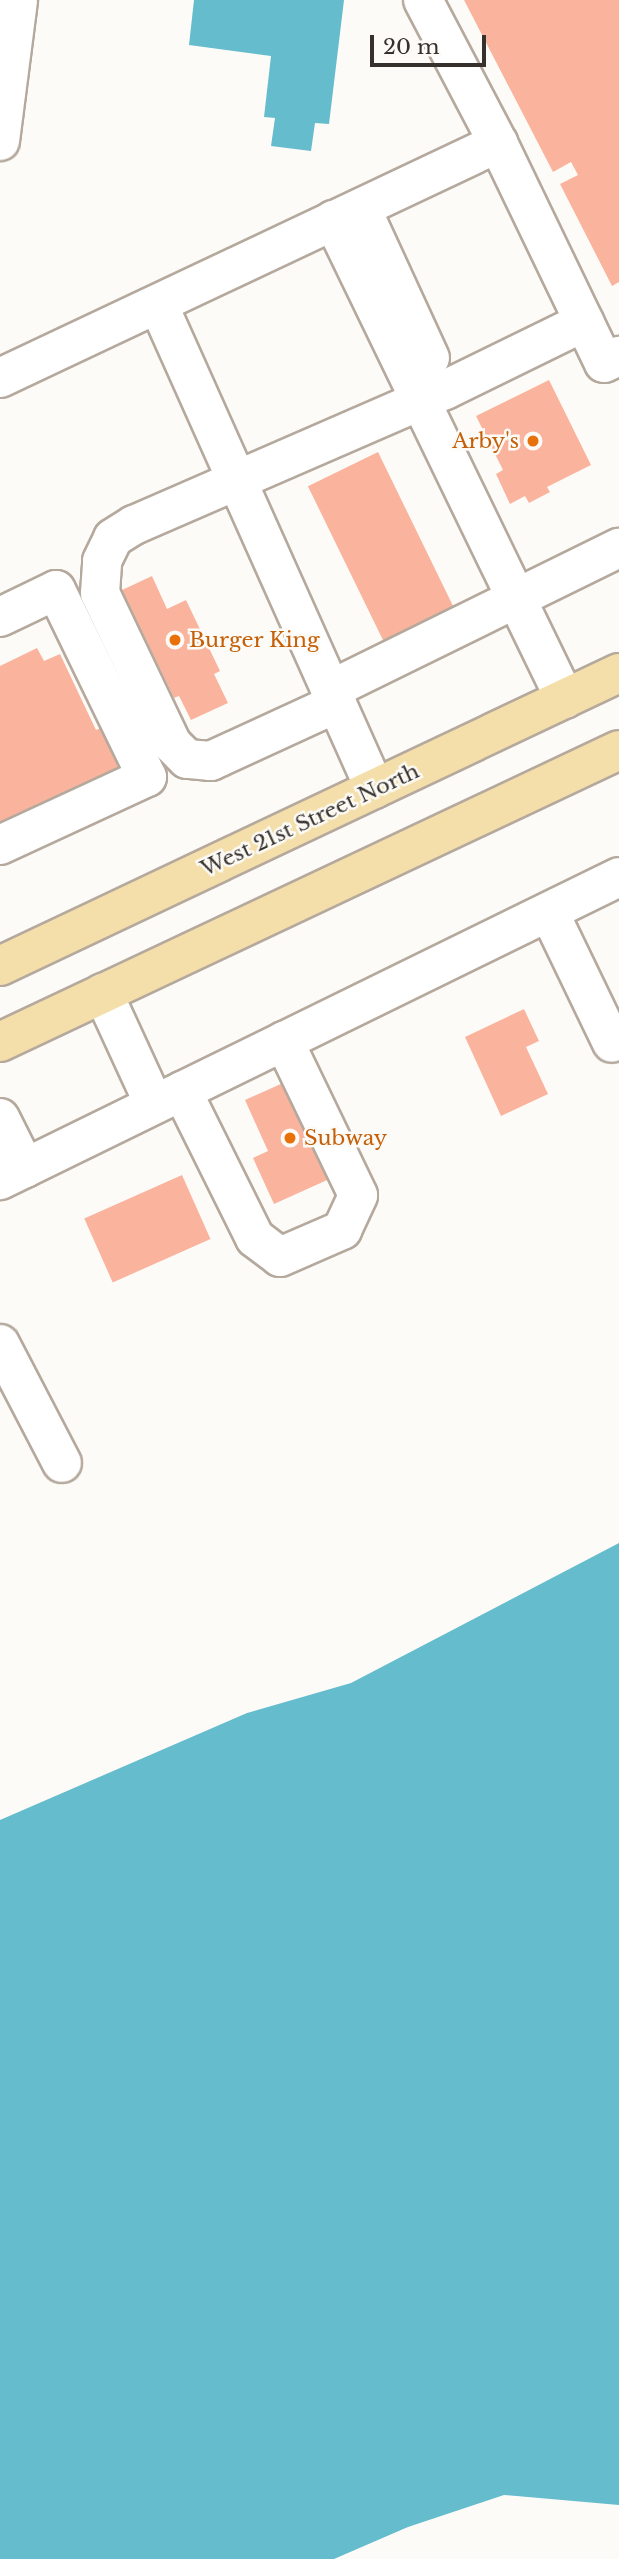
<!DOCTYPE html>
<style>
body{margin:0}
#map{position:relative;width:619px;height:2559px;overflow:hidden;background:#fdfbf8;font-family:"Libre Baskerville",serif}
div>[style]{position:absolute}
.water>*{inset:0;background:#64bccd}
.building>*{inset:0;background:#fab49e;transform-origin:0 0}
.roads{filter:drop-shadow(2px 0 #b5a99d) drop-shadow(-2px 0 #b5a99d) drop-shadow(0 2px #b5a99d) drop-shadow(0 -2px #b5a99d)}
.minor>*{height:38px;margin:-19px;padding:0 19px;transform-origin:19px;border-radius:19px;background:#fff}
.major>*{height:38px;margin:-19px;padding:0 19px;transform-origin:19px;border-radius:19px;background:#f4dfab}
.dots>*{width:19px;height:19px;translate:-50% -50%;box-sizing:border-box;border:4px solid #fdfbf8;border-radius:50%}
span{translate:-50% -50%;white-space:nowrap;text-align:center;line-height:1.15;-webkit-text-stroke:5px #fdfbf8;paint-order:stroke}
.food-label{font-size:21px;color:#c56008}
.right{translate:-100% -50%;text-align:right}
.left{translate:0 -50%;text-align:left}
.street-label{font-size:21px;color:#36312c}
.scale{position:absolute;left:370px;top:35px;width:116px;height:32px;box-sizing:border-box;border:4px solid #36312c;border-top:0;padding-left:9px;font-size:21px;line-height:24px;white-space:nowrap;color:#36312c;-webkit-text-stroke:5px #fdfbf8;paint-order:stroke}
</style>
<div id="map">
<div class="water">
<i style="clip-path:polygon(194px 0,344px 0,329px 124px,315px 123px,311px 151px,271px 146px,275px 118px,264px 117px,271px 56px,189px 45px)"></i>
<i style="clip-path:polygon(619px 1543px,619px 2505px,504px 2495px,408px 2527px,334px 2559px,0 2559px,0 1820px,247px 1713px,351px 1683px)"></i>
</div>
<div class="building">
<i style="clip-path:polygon(464px 0,619px 0,619px 282px,612px 286px,560px 184px,578px 175px,571px 162px,553px 172px)"></i>
<i style="clip-path:polygon(549px 380px,591px 465px,547px 487px,550px 492px,529px 503px,525px 496px,510px 504px,496px 474px,503px 470px,476px 416px)"></i>
<i style="left:378px;top:452px;width:174px;height:78px;rotate:64deg"></i>
<i style="clip-path:polygon(152px 576px,167px 609px,186px 600px,220px 671px,214px 674px,228px 703px,191px 720px,179px 696px,174px 698px,122px 590px)"></i>
<i style="clip-path:polygon(37px 648px,44px 661px,60px 654px,96px 730px,107px 725px,125px 764px,0 824px,0 666px)"></i>
<i style="clip-path:polygon(524px 1009px,539px 1041px,526px 1047px,548px 1094px,501px 1116px,465px 1037px)"></i>
<i style="clip-path:polygon(283px 1083px,301px 1124px,310px 1120px,336px 1176px,274px 1204px,253px 1158px,268px 1151px,245px 1100px)"></i>
<i style="left:182px;top:1175px;width:70px;height:107px;rotate:66deg"></i>
</div>
<div class="roads">
<div class="minor">
<i style="left:423px;top:0;width:161px;rotate:62.3deg"></i>
<i style="left:0;top:141px;width:142px;rotate:-82.7deg"></i>
<i style="left:361px;top:208px;width:165px;rotate:65.3deg"></i>
<i style="left:333px;top:220px;width:532px;rotate:64.16deg"></i>
<i style="left:158px;top:304px;width:531px;rotate:65.9deg"></i>
<i style="left:0;top:378px;width:551px;rotate:-25.26deg"></i>
<i style="left:498px;top:143px;width:244px;rotate:64.3deg"></i>
<i style="left:604px;top:363px;width:17px;rotate:-25deg"></i>
<i style="left:0;top:617px;width:62px;rotate:-25.7deg"></i>
<i style="left:56px;top:590px;width:208px;rotate:64.1deg"></i>
<i style="left:147px;top:777px;width:162px;rotate:155.2deg"></i>
<i style="left:330px;top:690px;width:322px;rotate:-26.2deg"></i>
<i style="left:337px;top:703px;width:139px;rotate:155.3deg"></i>
<i style="left:211px;top:761px;width:24px;rotate:-175deg"></i>
<i style="left:187px;top:759px;width:21px;rotate:-135deg"></i>
<i style="left:172px;top:744px;width:167px;rotate:-115.5deg"></i>
<i style="left:100px;top:593px;width:32px;rotate:-86deg"></i>
<i style="left:102px;top:561px;width:25px;rotate:-64deg"></i>
<i style="left:113px;top:538px;width:25px;rotate:-32deg"></i>
<i style="left:134px;top:525px;width:339px;rotate:-23.5deg"></i>
<i style="left:445px;top:390px;width:155px;rotate:-26.1deg"></i>
<i style="left:549px;top:912px;width:145px;rotate:64.3deg"></i>
<i style="left:103px;top:993px;width:122px;rotate:65.3deg"></i>
<i style="left:182px;top:1091px;width:164px;rotate:63.6deg"></i>
<i style="left:255px;top:1238px;width:31px;rotate:37deg"></i>
<i style="left:280px;top:1257px;width:68px;rotate:-23.5deg"></i>
<i style="left:342px;top:1230px;width:38px;rotate:-65deg"></i>
<i style="left:358px;top:1195px;width:171px;rotate:-115.7deg"></i>
<i style="left:0;top:1118px;width:56px;rotate:63.4deg"></i>
<i style="left:25px;top:1168px;width:28px;rotate:154deg"></i>
<i style="left:25px;top:1168px;width:661px;rotate:-26.1deg"></i>
<i style="left:0;top:1344px;width:134px;rotate:62.5deg"></i>
</div>
<div class="major">
<i style="left:0;top:966px;width:685px;rotate:-25.33deg"></i>
<i style="left:0;top:1042px;width:684px;rotate:-25.25deg"></i>
</div>
</div>
<div class="dots">
<i style="left:533px;top:441px;background:#e8710a"></i>
<i style="left:175px;top:640px;background:#e8710a"></i>
<i style="left:290px;top:1138px;background:#e8710a"></i>
</div>
<div class="food-label">
<span class="right" style="left:519px;top:441px">Arby's</span>
<span class="left" style="left:189px;top:640px">Burger King</span>
<span class="left" style="left:304px;top:1138px">Subway</span>
</div>
<div class="street-label">
<span style="left:310px;top:820px;rotate:-25deg">West 21st Street North</span>
</div>
<div class="scale">20 m</div>
</div>
